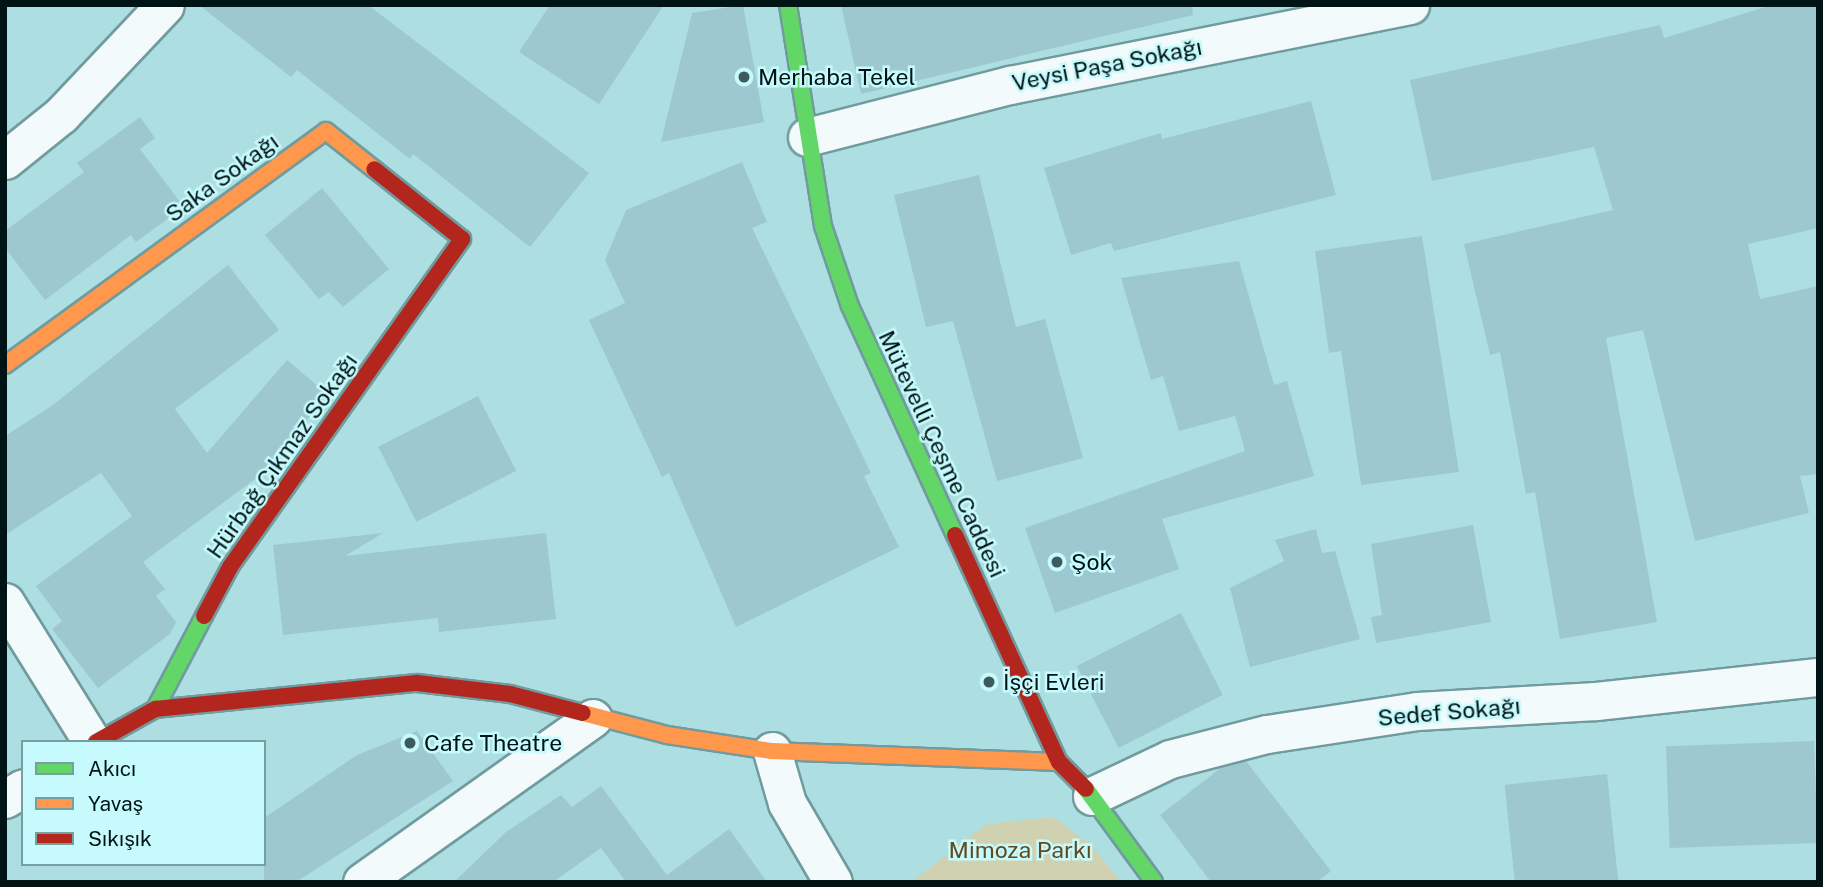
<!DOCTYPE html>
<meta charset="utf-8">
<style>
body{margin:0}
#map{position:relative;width:1823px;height:887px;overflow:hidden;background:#addfe2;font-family:"Public Sans",sans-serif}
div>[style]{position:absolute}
.green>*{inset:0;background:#cfd1b0}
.building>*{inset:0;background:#9dc8d0;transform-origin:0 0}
.roads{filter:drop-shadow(2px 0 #719b9e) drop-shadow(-2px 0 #719b9e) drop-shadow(0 2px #719b9e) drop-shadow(0 -2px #719b9e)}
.street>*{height:37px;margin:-18.5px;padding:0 18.5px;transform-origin:18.5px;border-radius:18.5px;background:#f3fafb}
.fast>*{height:16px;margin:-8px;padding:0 8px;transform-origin:8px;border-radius:8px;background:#63d668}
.slow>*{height:16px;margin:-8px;padding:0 8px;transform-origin:8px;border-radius:8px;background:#ff974d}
.jam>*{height:16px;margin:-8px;padding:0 8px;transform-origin:8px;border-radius:8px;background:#b3261e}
.dots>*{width:19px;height:19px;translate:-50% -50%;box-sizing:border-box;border:4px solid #c6fafc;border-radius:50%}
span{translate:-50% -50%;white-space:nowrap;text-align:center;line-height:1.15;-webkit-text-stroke:5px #c6fafc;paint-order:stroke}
.street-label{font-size:23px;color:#001416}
.poi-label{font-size:23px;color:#001416}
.left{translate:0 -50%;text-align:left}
.park-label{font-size:23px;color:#624a1e}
.frame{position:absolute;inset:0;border:7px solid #001416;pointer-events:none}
.legend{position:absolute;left:21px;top:740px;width:245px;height:126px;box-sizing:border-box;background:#c6fafc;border:2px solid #779ea0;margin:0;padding:9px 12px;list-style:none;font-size:21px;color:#001416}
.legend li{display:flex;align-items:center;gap:14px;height:35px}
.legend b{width:35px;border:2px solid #779ea0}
</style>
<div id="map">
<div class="green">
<i style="clip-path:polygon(1053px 817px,1093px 847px,1121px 882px,911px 882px,987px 824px)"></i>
</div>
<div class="building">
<i style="clip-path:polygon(199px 5px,368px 5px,589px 173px,530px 247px,413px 154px,410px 159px,297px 70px,291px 77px)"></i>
<i style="clip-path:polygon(550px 5px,664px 5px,599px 104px,519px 52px)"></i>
<i style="clip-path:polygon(743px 5px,764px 122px,661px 142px,692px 13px)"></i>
<i style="clip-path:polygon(841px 5px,1192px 5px,1193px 15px,861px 94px)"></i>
<i style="clip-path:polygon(1772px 5px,1818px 5px,1818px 228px,1748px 244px,1760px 299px,1818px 286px,1818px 474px,1800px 476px,1809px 513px,1695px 541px,1643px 330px,1606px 338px,1657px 622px,1560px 639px,1535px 492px,1526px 494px,1500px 352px,1490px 355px,1464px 244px,1613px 210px,1594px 147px,1432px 181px,1410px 80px,1660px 25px,1664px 38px)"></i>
<i style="clip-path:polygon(1311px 101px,1336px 195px,1114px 251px,1111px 243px,1071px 255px,1044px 168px,1161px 133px,1162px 139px)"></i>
<i style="clip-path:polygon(140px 117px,155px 138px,140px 149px,184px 207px,136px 242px,131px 235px,45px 300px,5px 248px,5px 231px,84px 172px,77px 163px)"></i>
<i style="clip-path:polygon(742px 162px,767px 222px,752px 228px,871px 473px,864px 476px,899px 547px,736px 627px,669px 473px,662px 477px,589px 320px,625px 303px,605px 260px,626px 210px)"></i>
<i style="clip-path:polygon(979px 175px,1016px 327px,1045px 319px,1083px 458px,997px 481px,953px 321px,926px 327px,894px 195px)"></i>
<i style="clip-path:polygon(322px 188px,389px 269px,343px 307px,329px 292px,319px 299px,265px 235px)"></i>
<i style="clip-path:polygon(1422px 236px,1459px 472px,1361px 485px,1341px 351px,1329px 353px,1315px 251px)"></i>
<i style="clip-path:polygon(1239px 261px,1274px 385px,1287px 381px,1314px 476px,1162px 519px,1179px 569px,1055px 613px,1025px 528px,1245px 451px,1235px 416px,1179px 431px,1163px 376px,1151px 380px,1121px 278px)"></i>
<i style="clip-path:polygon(228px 265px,279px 330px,175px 409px,207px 453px,287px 360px,326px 393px,267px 477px,262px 474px,143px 562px,165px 589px,156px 596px,176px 622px,170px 634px,98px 688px,52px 629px,62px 621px,36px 586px,132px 516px,101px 473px,5px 535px,5px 436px,53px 405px)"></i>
<i style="left:478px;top:396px;width:84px;height:112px;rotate:63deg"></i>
<i style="clip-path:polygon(1473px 525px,1491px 622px,1376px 643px,1371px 617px,1382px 615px,1371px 544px)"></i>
<i style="clip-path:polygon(1316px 529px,1322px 553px,1335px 551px,1360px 639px,1250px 667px,1230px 588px,1284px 561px,1275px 540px)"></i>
<i style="clip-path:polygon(383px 533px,345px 556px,546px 533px,556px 619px,439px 632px,438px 618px,283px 635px,273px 545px)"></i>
<i style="left:1181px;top:613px;width:92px;height:117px;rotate:63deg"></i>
<i style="clip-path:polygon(417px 731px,453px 781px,296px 882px,264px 882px,264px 818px,357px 755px)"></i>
<i style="left:1814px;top:741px;width:102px;height:148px;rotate:88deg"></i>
<i style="clip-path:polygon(1246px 761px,1331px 871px,1317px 882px,1211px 882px,1160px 815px,1222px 767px)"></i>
<i style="left:1607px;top:774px;width:109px;height:103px;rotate:84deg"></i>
<i style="clip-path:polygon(601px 786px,667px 875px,729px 829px,767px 882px,626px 882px,601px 848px,553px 882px,454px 882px,506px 832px,561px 795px,572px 807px)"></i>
</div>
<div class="roads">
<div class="street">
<i style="left:807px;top:137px;width:210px;rotate:-14.4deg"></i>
<i style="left:1010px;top:85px;width:408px;rotate:-11.3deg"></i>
<i style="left:5px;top:160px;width:72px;rotate:-38.8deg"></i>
<i style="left:61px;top:115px;width:151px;rotate:-46.6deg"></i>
<i style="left:5px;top:602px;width:165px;rotate:58.1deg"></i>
<i style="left:772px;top:751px;width:54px;rotate:73.9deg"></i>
<i style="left:787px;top:803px;width:91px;rotate:59.8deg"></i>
<i style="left:1092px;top:796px;width:86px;rotate:-25.4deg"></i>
<i style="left:1170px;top:759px;width:100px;rotate:-14.5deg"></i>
<i style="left:1267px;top:734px;width:152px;rotate:-8.7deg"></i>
<i style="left:1417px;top:711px;width:179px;rotate:-3.2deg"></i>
<i style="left:1596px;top:701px;width:223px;rotate:-6.2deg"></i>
<i style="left:5px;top:799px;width:21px;rotate:-31deg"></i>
<i style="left:362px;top:882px;width:283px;rotate:-35.4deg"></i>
</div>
<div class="fast">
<i style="left:788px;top:5px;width:224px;rotate:81deg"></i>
<i style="left:823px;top:226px;width:84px;rotate:71.4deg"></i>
<i style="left:850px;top:306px;width:252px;rotate:65.4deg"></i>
<i style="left:155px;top:709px;width:105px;rotate:-62.2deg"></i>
<i style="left:1086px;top:789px;width:115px;rotate:53.8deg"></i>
</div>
<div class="slow">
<i style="left:5px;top:365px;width:397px;rotate:-36.1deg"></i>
<i style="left:326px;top:131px;width:61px;rotate:38.4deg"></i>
<i style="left:583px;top:713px;width:87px;rotate:14.7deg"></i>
<i style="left:667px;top:735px;width:106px;rotate:8.7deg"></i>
<i style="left:772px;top:751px;width:287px;rotate:2.2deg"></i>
</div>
<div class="jam">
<i style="left:955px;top:535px;width:250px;rotate:65.4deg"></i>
<i style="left:1059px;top:762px;width:38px;rotate:45deg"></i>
<i style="left:204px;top:616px;width:55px;rotate:-62deg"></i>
<i style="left:230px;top:567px;width:402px;rotate:-54.7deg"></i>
<i style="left:462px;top:239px;width:112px;rotate:-141.5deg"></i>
<i style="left:96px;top:742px;width:68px;rotate:-29.2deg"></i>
<i style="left:155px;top:709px;width:263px;rotate:-5.7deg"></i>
<i style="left:417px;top:683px;width:94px;rotate:6.7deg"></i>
<i style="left:510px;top:694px;width:75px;rotate:14.6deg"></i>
</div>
</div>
<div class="dots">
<i style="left:744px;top:77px;background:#3d5b5d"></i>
<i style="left:1057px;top:562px;background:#3d5b5d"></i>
<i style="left:989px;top:682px;background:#3d5b5d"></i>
<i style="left:410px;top:743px;background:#3d5b5d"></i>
</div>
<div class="street-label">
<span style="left:1107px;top:65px;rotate:-11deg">Veysi Paşa Sokağı</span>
<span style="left:222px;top:178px;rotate:-36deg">Saka Sokağı</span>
<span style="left:942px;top:454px;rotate:65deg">Mütevelli Çeşme Caddesi</span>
<span style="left:282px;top:456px;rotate:-55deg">Hürbağ Çıkmaz Sokağı</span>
<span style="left:1449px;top:712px;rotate:-5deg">Sedef Sokağı</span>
</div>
<div class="poi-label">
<span class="left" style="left:758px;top:77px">Merhaba Tekel</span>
<span class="left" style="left:1071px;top:562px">Şok</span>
<span class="left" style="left:1003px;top:682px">İşçi Evleri</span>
<span class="left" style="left:424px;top:743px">Cafe Theatre</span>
</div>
<div class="park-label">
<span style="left:1020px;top:850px">Mimoza Parkı</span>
</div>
<div class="frame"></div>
<ul class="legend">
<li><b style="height:9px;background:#63d668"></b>Akıcı</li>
<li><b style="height:9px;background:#ff974d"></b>Yavaş</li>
<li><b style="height:9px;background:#b3261e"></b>Sıkışık</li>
</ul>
</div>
